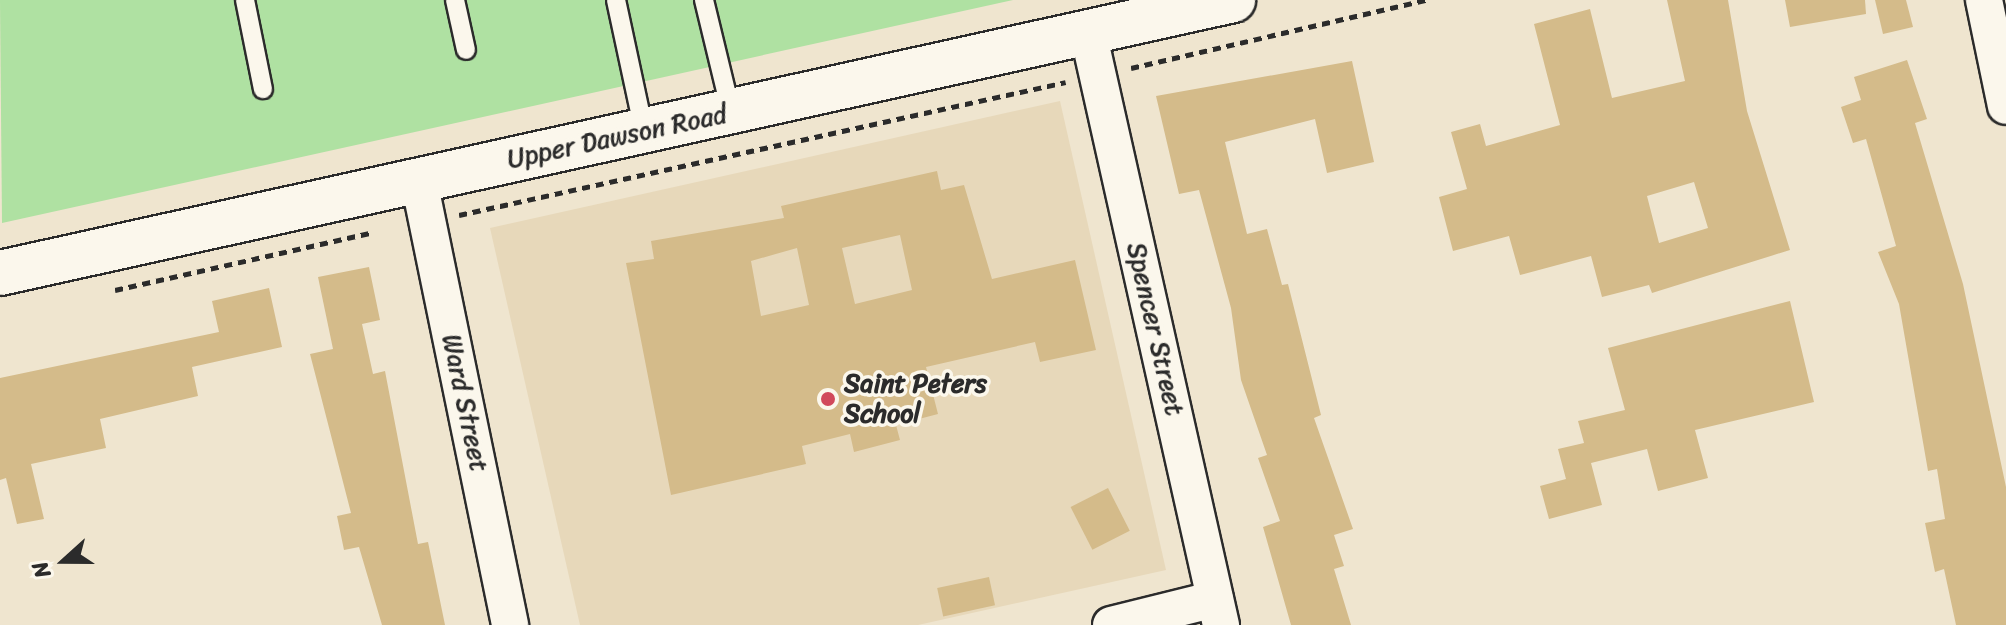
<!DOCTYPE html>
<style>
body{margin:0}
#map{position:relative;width:2006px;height:625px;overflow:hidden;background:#efe5cf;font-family:Sriracha,sans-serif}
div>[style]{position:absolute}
.built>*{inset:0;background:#e7d8ba}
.green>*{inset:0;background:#afe1a2}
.building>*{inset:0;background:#d4bb8a;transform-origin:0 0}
.path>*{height:5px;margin-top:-2.5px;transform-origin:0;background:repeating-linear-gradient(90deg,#2b2b2b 0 8px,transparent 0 14px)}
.roads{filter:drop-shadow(2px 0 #2b2b2b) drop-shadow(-2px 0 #2b2b2b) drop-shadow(0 2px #2b2b2b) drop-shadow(0 -2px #2b2b2b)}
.service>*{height:18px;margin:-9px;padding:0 9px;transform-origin:9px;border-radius:9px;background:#fbf7ec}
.minor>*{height:36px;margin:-18px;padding:0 18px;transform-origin:18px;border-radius:18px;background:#fbf7ec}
.tertiary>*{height:44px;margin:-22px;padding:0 22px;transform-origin:22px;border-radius:22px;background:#fbf7ec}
.dots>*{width:22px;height:22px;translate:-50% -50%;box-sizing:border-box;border:4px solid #fbf7ec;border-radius:50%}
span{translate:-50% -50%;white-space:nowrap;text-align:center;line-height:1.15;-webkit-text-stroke:7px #fbf7ec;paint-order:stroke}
.street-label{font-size:26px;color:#2b2b2b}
.poi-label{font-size:26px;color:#2b2b2b;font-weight:700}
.left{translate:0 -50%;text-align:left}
.north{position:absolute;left:24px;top:521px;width:80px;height:80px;-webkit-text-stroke:6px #fbf7ec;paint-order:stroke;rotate:249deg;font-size:22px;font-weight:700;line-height:32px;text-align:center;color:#2b2b2b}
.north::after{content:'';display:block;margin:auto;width:28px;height:36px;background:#2b2b2b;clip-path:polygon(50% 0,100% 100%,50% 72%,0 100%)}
</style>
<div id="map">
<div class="built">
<i style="clip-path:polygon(1060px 101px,1166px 570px,918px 625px,580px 625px,490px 228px)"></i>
</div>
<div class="green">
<i style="clip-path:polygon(0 0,1013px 0,2px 223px)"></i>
</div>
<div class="building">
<i style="clip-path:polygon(evenodd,1667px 0,1728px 0,1747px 111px,1790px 250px,1652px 293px,1649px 285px,1602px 297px,1591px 256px,1520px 275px,1509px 236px,1453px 251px,1439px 197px,1467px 189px,1451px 132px,1480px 124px,1486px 146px,1560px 125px,1534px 24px,1590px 9px,1612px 98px,1685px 81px,1667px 0,1694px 182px,1708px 228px,1659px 243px,1647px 196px,1694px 182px)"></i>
<i style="clip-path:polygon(1785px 0,1865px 0,1866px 14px,1790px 27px)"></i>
<i style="clip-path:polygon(1875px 0,1906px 0,1913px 27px,1883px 34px)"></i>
<i style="clip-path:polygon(1907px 60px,1927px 119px,1915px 123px,1963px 284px,2006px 487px,2006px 625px,1956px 625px,1944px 569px,1935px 572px,1925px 523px,1945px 519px,1937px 469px,1928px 471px,1899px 304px,1878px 252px,1896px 246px,1866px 139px,1853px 143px,1841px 107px,1861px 100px,1854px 77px)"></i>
<i style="clip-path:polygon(1352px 61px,1374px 162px,1327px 173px,1315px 119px,1225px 142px,1247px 234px,1267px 229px,1282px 285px,1288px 284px,1321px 415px,1314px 418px,1353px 529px,1334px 535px,1344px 566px,1334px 569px,1351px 625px,1291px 625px,1263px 527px,1280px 521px,1258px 458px,1267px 455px,1241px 380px,1231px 308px,1199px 190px,1179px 194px,1156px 96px)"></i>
<i style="clip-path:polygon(evenodd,937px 171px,941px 190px,964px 185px,992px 279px,1075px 260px,1096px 350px,1040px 362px,1035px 342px,926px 367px,938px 414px,896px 425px,900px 440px,854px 452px,850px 434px,802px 446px,806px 464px,671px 495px,626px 263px,654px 259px,651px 241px,784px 218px,781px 206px,937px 171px,900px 235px,912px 290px,855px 304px,842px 248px,900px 235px,937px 171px,797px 248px,809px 305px,761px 316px,751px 261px,797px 248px)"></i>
<i style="clip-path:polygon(369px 267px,380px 320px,362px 324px,373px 374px,385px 371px,418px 544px,428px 542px,445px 625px,382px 625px,359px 547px,344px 550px,337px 516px,351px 513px,310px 354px,333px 349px,318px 277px)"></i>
<i style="clip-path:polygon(269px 288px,282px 347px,192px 367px,198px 396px,100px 419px,106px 448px,31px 464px,44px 519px,17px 524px,6px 478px,0 480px,0 378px,219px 332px,212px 301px)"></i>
<i style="clip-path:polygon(1790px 301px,1814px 402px,1695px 430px,1708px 478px,1658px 491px,1647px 449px,1591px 463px,1602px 505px,1549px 519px,1540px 486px,1566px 479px,1558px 449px,1584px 443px,1578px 421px,1625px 410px,1608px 348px)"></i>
<i style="left:1108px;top:488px;width:48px;height:42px;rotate:63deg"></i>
<i style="left:989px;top:577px;width:29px;height:53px;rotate:78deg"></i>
</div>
<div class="path">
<i style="left:1131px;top:68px;width:303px;rotate:-13deg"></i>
<i style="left:459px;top:215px;width:621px;rotate:-12.36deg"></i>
<i style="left:115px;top:290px;width:261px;rotate:-12.6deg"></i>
</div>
<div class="roads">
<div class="service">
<i style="left:245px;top:0;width:91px;rotate:78.6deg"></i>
<i style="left:455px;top:0;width:51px;rotate:77.6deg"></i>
<i style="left:616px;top:0;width:134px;rotate:77.9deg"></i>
<i style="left:704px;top:0;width:115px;rotate:76.4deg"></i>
</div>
<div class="minor">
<i style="left:1984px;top:0;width:108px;rotate:78.3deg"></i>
<i style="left:1088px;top:32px;width:608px;rotate:77.36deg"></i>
<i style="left:419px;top:181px;width:453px;rotate:78.4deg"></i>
<i style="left:1111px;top:625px;width:107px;rotate:-14deg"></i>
</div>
<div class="tertiary">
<i style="left:0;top:273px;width:1263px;rotate:-12.48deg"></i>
</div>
</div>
<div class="dots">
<i style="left:828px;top:399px;background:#d1495b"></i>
</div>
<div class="street-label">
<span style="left:617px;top:137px;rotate:-12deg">Upper Dawson Road</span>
<span style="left:1155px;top:329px;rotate:77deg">Spencer Street</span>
<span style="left:465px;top:403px;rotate:78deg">Ward Street</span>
</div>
<div class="poi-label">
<span class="left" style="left:844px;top:399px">Saint Peters<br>School</span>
</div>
<div class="north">N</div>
</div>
